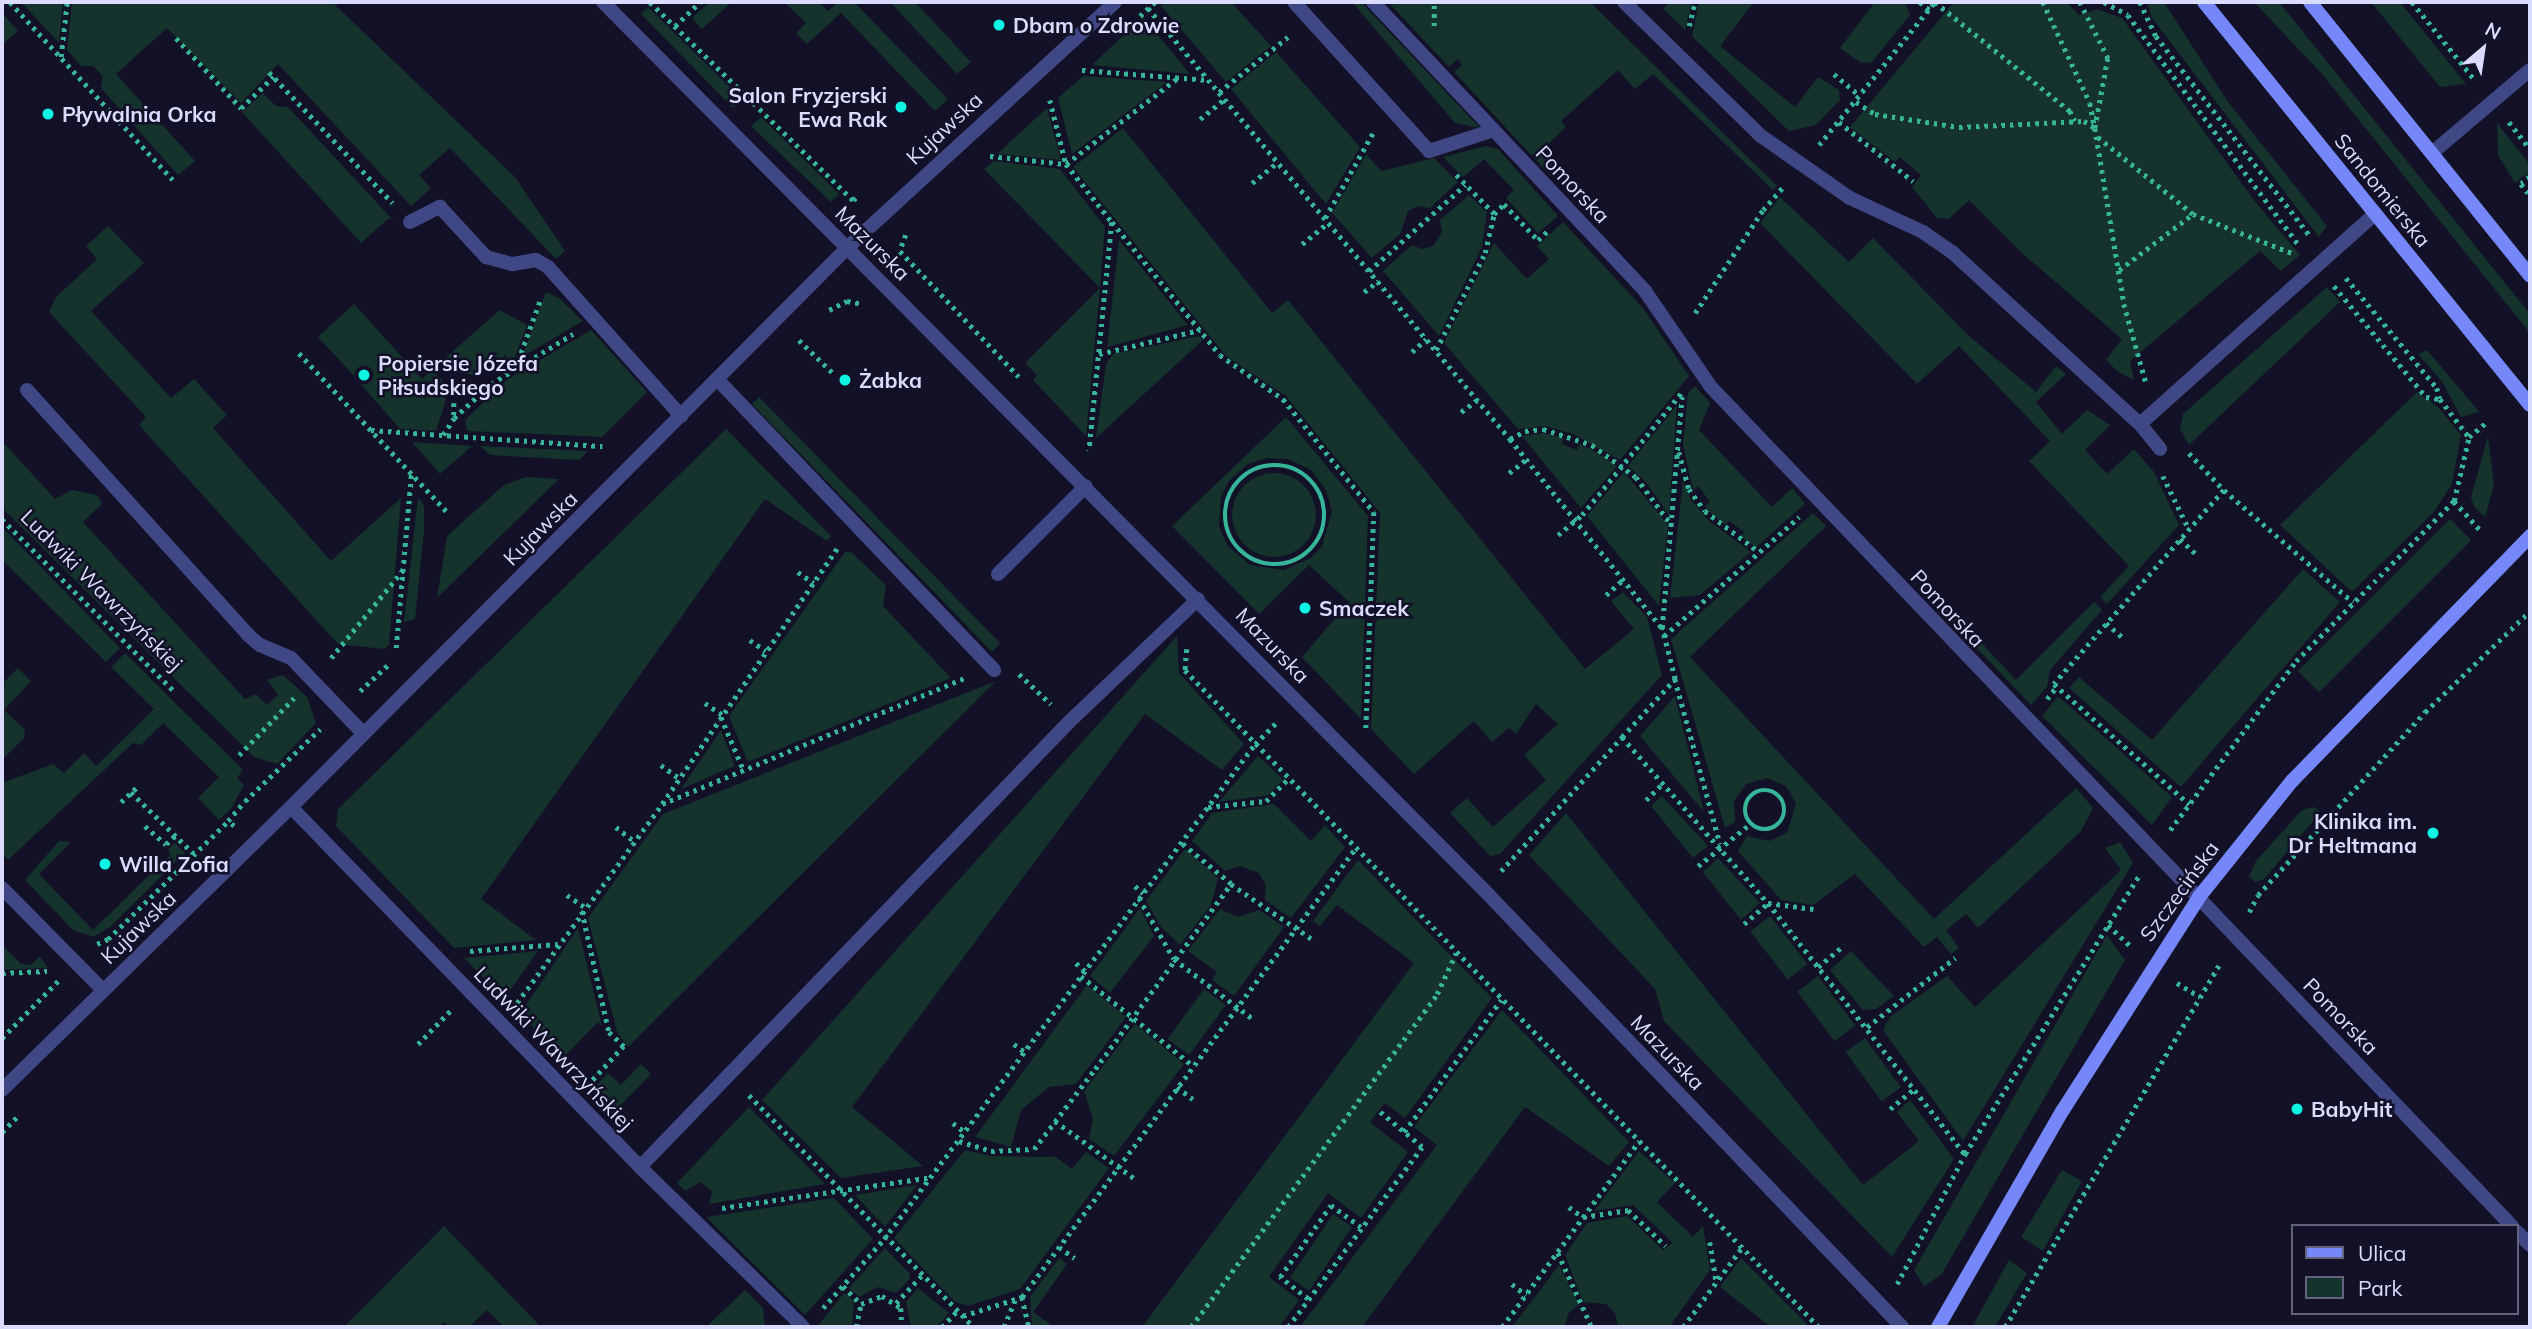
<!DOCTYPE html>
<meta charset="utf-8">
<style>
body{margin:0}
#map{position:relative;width:2532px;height:1329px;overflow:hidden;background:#121128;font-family:Mulish,sans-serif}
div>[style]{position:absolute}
.green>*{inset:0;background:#15322c;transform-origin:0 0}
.round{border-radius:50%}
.path>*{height:4.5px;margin-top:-2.25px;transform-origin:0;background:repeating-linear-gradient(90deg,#36b599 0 3.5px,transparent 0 8.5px)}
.path>.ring{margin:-2.25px;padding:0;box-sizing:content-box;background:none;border:4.5px solid #36b599;border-radius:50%}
.lane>*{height:14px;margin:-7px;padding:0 7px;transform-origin:7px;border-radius:7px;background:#3f4885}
.street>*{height:14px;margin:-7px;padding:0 7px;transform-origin:7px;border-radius:7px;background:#3f4885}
.secondary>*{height:14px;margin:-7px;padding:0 7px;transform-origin:7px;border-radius:7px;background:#7688f9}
.dots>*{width:19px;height:19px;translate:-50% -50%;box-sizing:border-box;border:4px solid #121128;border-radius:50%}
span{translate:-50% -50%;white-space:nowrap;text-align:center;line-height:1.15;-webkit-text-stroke:5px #121128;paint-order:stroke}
.poi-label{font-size:21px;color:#dadcfd;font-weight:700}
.left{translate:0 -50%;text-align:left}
.right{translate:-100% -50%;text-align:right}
.street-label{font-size:21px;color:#dadcfd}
.frame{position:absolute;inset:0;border:4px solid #dadcfd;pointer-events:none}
.legend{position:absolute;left:2291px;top:1224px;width:228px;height:91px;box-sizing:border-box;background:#121128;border:2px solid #62627d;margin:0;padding:9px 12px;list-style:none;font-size:21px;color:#dadcfd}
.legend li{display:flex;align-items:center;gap:14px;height:35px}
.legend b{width:35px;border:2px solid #62627d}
.north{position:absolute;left:2448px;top:14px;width:70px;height:70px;-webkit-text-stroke:5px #121128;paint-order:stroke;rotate:29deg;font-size:19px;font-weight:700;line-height:28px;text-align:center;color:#dadcfd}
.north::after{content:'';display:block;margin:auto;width:24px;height:32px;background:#dadcfd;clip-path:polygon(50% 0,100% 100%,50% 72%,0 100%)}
</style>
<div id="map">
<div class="green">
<i style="clip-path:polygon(21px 2px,63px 2px,59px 43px)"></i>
<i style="clip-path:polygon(72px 2px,332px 2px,515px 177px,565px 251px,556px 259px,450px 148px,419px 175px,431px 188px,411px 206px,278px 64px,241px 103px,167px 28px,116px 74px,195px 161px,178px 175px,101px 88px,103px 76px,93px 66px,81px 66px,67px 50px)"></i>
<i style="clip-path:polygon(710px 2px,732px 2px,702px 29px,692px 18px)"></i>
<i style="clip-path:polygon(784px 2px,819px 2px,828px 11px,838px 2px,854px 2px,948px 99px,935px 111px,841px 13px,807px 44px,796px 33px,806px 23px)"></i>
<i style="clip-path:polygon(890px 2px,915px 2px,971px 62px,957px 74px)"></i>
<i style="clip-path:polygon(1163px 2px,1231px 2px,1271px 46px,1226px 82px,1161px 6px)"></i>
<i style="clip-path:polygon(1352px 2px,1361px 2px,1480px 128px,1455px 123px)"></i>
<i style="clip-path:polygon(1388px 2px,1590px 2px,1777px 186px,1773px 190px,1653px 74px,1635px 89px,1618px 70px,1561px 121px,1566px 127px,1543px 149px,1555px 164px,1547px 172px,1454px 72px,1462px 65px,1458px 59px,1449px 67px)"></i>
<i style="clip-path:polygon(1670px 2px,1692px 2px,1685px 30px,1663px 9px)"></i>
<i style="clip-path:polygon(1699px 2px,1754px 2px,1720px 46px,1795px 107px,1818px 77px,1839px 90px,1840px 100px,1816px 125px,1789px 131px,1692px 36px)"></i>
<i style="clip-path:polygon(1875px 2px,1905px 2px,1910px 15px,1872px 62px,1861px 63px,1840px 48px)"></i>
<i style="clip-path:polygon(1954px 2px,2067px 2px,2079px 15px,2097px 9px,2122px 18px,2253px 199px,2300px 255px,2281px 271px,2260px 251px,2130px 361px,2134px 380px,2117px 371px,2106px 360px,2122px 339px,2024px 255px,1969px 200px,1949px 219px,1937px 218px,1912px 187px,1921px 175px,1900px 157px,1895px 162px,1850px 127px)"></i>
<i style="clip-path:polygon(2147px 2px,2164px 2px,2228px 102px,2327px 226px,2319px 237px,2152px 18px)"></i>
<i style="clip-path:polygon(2254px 2px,2279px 2px,2530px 314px,2530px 333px,2322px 74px)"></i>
<i style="clip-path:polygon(2371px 2px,2400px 2px,2466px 84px,2440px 87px)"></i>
<i style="clip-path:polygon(648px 7px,743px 100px,733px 108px,641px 14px)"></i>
<i style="clip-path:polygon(2px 13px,18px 31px,2px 45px)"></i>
<i style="clip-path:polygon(1143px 17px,1190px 74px,1092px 65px)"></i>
<i style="clip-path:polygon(1276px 52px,1360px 147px,1326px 204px,1231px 89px)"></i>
<i style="clip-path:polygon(1083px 76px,1167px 82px,1072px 154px,1058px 98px)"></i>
<i style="clip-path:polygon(263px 93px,276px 106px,288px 107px,394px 221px,389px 218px,361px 243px,242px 112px)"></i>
<i style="clip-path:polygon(1047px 108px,1061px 160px,997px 154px)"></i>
<i style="clip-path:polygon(761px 117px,839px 194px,831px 202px,751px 126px)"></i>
<i style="clip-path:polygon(2497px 123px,2530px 165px,2530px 171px,2515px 183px,2498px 155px)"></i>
<i style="clip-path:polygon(1123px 128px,1272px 313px,1288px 300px,1585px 669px,1634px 629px,1611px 601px,1623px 592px,1647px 617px,1662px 675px,1500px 854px,1490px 856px,1450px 813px,1467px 798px,1493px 827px,1546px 780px,1524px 755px,1558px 724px,1536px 704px,1516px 734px,1509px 728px,1492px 742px,1474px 721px,1414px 774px,1371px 729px,1380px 513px,1286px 396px,1226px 356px,1073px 167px)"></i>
<i style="clip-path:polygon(1486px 146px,1498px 149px,1558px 216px,1538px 233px,1506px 198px,1514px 190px,1484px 159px,1463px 177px,1443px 157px)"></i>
<i style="clip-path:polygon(1366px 154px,1381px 171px,1434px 158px,1458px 182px,1430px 208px,1418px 206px,1408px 211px,1400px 234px,1372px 258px,1332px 213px)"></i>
<i style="clip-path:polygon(994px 161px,1060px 169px,1105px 227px,1100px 288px,1086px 436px,1033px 380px,1037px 375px,1025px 363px,1100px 288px,984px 169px)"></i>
<i style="clip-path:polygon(1469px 195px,1487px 212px,1482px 247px,1439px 336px,1383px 271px,1412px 245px,1422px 249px,1433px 246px,1442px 232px,1440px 220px)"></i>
<i style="clip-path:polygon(1780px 197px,1849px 262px,1873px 238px,1969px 336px,2036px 392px,2056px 366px,2066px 374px,2036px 402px,2062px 434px,2087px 410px,2110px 425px,2085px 450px,2107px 474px,2134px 449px,2154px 472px,2179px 525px,2107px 604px,2100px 597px,2129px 566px,2029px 461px,2050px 441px,1959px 346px,1917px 384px,1760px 223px)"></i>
<i style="clip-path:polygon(1563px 222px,1643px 308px,1689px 376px,1620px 460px,1573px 434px,1545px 426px,1518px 429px,1444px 343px,1494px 243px,1527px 279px,1549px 259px,1537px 246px)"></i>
<i style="clip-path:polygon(108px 226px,144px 263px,91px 311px,171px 398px,194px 379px,227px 415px,213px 428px,331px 561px,401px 498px,389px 645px,384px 649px,338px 644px,139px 425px,146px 417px,49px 312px,56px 297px,97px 259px,86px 246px)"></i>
<i style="clip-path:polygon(1119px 240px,1188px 325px,1107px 347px)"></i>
<i style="clip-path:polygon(2327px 287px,2340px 302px,2189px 445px,2180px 429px,2183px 414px)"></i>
<i style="clip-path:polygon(546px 292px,559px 298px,583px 321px,522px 357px)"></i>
<i style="clip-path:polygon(354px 304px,422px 379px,432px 370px,442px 380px,446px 400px,436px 431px,400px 429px,359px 382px,370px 375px,362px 367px,355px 377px,318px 337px)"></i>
<i style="clip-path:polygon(500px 310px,527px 325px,513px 362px,474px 376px,453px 369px,444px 359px)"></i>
<i style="clip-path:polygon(591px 330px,647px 392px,602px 437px,467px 431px,465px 420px,508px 379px)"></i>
<i style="clip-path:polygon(1199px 336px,1203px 340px,1096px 438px,1106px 364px,1113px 354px)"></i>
<i style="clip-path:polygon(2427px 350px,2476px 408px,2479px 412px,2461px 417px,2443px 383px,2418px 354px)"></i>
<i style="clip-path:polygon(1695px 386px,1710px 403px,1699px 430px,1772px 507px,1792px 488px,1805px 504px,1756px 547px,1741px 537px,1744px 532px,1729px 521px,1725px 525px,1711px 513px,1705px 506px,1710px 502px,1698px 486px,1693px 490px,1683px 445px,1688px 393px)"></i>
<i style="clip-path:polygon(2417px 392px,2438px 407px,2461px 435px,2452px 484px,2434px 512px,2352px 592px,2280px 525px)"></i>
<i style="clip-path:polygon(759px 397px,1000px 643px,992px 652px,752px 404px)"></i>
<i style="clip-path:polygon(1677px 405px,1669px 515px,1645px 481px,1628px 466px)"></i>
<i style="clip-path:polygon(evenodd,1286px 417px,1368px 516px,1361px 719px,1302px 657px,1349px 602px,1309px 565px,1259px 614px,1172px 526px,1286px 417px,1267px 458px,1288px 459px,1311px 470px,1326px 490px,1332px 511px,1322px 546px,1311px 558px,1284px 570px,1250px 565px,1227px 545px,1219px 526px,1221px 497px,1229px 481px,1248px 464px,1267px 458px)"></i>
<i style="clip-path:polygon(726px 429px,831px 536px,827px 541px,765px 499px,481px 899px,536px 940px,454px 948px,336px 826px,338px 809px)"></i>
<i style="clip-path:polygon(1543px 433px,1563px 438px,1562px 444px,1577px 450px,1579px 444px,1591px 449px,1617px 466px,1581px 508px,1522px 436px)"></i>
<i style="clip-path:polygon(2488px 436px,2494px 485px,2485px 517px,2474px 507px,2471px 497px)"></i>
<i style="clip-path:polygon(2px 441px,55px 499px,72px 490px,97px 495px,102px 504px,83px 522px,245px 699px,256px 694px,267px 705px,278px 695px,267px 680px,283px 675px,307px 697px,316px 723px,277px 764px,254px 757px,2px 508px)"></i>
<i style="clip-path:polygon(412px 442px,472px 446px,440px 474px)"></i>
<i style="clip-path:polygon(480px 446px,588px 451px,579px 460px,490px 455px)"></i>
<i style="clip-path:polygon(1624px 472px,1668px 525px,1659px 606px,1587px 516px)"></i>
<i class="round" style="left:1232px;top:473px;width:84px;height:84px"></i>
<i style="clip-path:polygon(526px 477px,559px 479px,437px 598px,447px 536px,504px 485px)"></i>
<i style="clip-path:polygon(1683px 480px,1691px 500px,1709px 521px,1751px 552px,1700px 595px,1670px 598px)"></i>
<i style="clip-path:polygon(418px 497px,424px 506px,424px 531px,415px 619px,404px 622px)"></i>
<i style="clip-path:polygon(1813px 513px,1826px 526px,1690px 657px,1934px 919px,2076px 788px,2093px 808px,2081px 831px,1978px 928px,1966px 914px,1946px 930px,1959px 948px,1951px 954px,1937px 937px,1924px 947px,1855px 874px,1813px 905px,1781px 900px,1738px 851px,1747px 836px,1769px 841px,1787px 833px,1796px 804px,1786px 786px,1767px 778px,1746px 784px,1734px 801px,1735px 822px,1725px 828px,1671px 639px)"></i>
<i style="left:2450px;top:519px;width:30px;height:215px;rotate:45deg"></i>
<i style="clip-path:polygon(2px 527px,120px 648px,106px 662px,2px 560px)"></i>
<i style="clip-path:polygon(845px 552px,851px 552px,886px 585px,883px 606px,951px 678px,748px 762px,729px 716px)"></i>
<i style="clip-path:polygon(2303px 569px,2340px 602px,2181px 787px,2069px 688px,2079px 677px,2152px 740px)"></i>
<i style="clip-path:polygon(1934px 592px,2016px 680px,2094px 602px,2102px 610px,2050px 670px,2047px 687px,2031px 705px,1928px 597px)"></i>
<i style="clip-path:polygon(1177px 636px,1179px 673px,1244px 744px,1222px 770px,1145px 714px,852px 1107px,923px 1166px,841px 1178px,762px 1100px)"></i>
<i style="clip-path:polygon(125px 653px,243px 770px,237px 778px,244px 785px,231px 809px,219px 820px,198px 798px,219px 777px,163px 723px,141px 745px,133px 743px,8px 860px,2px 853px,2px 783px,53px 764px,64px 773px,84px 753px,96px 766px,154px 709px,111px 667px)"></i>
<i style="clip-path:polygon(18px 668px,31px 681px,4px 710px,25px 730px,24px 738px,2px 760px,2px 684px)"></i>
<i style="clip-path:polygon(996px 681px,653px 1022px,628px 1047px,617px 1032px,588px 918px,663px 814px)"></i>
<i style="clip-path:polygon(1675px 696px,1704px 812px,1640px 736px)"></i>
<i style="clip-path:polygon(2058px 696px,2172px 797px,2152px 825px,2042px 716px)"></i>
<i style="clip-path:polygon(721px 730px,735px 766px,681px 789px)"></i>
<i style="clip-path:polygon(1258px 756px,1283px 779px,1269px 795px,1219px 802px)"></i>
<i style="clip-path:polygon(1662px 796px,1708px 846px,1693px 858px,1651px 806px)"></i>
<i style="clip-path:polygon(1274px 804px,1311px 841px,1325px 825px,1345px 847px,1291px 918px,1265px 900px,1266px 886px,1259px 873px,1240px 866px,1225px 871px,1192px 841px,1212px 813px)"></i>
<i style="clip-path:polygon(2314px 807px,2321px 812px,2264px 879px,2255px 882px,2249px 876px,2256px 861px,2302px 810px)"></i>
<i style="clip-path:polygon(1566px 813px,1863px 1185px,1919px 1141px,1897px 1112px,1910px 1100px,1954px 1159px,1892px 1257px,1664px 1021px,1655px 989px,1529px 855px)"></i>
<i style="clip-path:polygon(59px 841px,71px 842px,39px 874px,93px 930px,171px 854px,168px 849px,175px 843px,185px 853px,110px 927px,93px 937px,73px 930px,25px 880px)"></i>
<i style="clip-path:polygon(2120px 842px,2133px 863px,1963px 1141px,1883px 1030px,1890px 1017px,1947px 976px,1975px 1007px,2121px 870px,2105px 848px)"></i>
<i style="clip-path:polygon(1185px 849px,1218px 878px,1211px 905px,1180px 945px,1161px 927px,1146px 901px)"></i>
<i style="clip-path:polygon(1718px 858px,1760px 903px,1741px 920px,1703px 872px)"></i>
<i style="clip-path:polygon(1358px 860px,1492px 998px,1405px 1118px,1385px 1103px,1370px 1122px,1408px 1152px,1361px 1218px,1328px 1193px,1269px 1277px,1299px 1300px,1279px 1327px,1142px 1327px,1414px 963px,1337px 905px,1320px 926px,1313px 921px)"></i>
<i style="clip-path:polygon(1140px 908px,1154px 936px,1110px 993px,1090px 976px)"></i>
<i style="clip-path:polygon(1220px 909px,1238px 917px,1259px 910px,1284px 927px,1234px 996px,1212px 980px,1217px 972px,1188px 951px)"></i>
<i style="left:1770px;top:916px;width:61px;height:25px;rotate:52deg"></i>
<i style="clip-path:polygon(578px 928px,602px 1026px,598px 1022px,563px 1058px,520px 1014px)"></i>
<i style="clip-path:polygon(2107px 935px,2125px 960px,1941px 1275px,1924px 1286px,1914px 1270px)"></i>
<i style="clip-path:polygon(2px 945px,21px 964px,31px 965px,40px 956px,48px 968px,2px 970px)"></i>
<i style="clip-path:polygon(538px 951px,504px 999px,464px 958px)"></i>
<i style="clip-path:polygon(1851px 951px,1894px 996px,1876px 1009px,1863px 1010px,1830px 970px)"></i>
<i style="left:1818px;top:976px;width:62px;height:26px;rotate:53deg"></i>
<i style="clip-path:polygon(1087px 985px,1126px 1017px,1076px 1084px,1049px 1087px,1021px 1110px,1011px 1147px,975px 1137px)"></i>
<i style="left:1204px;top:989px;width:27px;height:62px;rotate:36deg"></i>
<i style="clip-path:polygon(1502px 1010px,1629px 1142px,1609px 1166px,1525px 1107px,1362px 1327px,1300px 1327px,1437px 1145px,1414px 1127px)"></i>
<i style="clip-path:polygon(1135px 1024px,1184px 1064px,1114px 1156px,1089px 1139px,1093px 1119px,1084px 1091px)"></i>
<i style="left:1865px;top:1038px;width:61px;height:24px;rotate:54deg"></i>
<i style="clip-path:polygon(641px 1064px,651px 1074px,617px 1109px,594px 1088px,608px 1073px,621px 1085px)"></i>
<i style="clip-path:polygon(749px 1107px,825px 1184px,709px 1204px,712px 1192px,701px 1182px,685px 1191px,677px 1183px)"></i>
<i style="clip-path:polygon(965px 1150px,990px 1156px,1056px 1157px,1072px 1169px,1086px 1152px,1109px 1168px,1020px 1289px,968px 1306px,955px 1302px,894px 1238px)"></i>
<i style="clip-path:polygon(1639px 1151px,1675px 1183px,1657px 1202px,1693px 1237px,1703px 1226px,1710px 1270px,1669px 1327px,1618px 1327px,1615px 1313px,1606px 1304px,1583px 1302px,1565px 1255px,1587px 1223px,1627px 1216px,1663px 1250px,1673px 1243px,1633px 1205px,1594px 1211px)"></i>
<i style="clip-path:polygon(2062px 1170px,2082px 1181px,2043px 1251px,2021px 1237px)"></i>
<i style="clip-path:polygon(917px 1185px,885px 1227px,855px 1195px)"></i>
<i style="clip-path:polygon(834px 1198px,873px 1239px,805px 1315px,706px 1217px)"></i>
<i style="left:1333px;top:1214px;width:23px;height:77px;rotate:34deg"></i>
<i style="clip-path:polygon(444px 1226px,541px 1327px,504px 1327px,487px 1310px,469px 1327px,449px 1327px,444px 1322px,438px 1327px,344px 1327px)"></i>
<i style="clip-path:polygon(885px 1248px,910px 1274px,909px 1280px,896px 1293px,878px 1287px,859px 1297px,849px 1288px)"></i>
<i style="clip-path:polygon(1059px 1258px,1067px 1264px,1033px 1312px,1054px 1327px,1032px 1327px,1030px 1297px)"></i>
<i style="clip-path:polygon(1741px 1258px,1810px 1327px,1771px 1327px,1720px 1287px)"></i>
<i style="clip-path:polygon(2009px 1260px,2027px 1273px,1995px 1327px,1972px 1327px)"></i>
<i style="clip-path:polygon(1559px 1265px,1579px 1304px,1568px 1314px,1565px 1327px,1512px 1327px)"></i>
<i style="clip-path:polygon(918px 1288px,949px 1313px,936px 1327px,911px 1327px,906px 1302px)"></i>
<i style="clip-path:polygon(745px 1290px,763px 1308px,765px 1327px,706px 1327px)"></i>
<i style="clip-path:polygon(844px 1293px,854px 1301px,852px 1327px,817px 1327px)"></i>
</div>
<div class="path">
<i style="left:10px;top:2px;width:241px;rotate:47.5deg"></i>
<i style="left:650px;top:2px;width:284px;rotate:44.3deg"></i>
<i style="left:853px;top:200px;width:4px;rotate:-34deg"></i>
<i style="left:1920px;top:2px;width:13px;rotate:39deg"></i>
<i style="left:1935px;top:2px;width:174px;rotate:38.9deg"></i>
<i style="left:2070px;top:111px;width:11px;rotate:63deg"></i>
<i style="left:2043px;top:2px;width:111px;rotate:65deg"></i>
<i style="left:2090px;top:103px;width:21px;rotate:79deg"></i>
<i style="left:2080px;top:2px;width:63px;rotate:63.4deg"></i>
<i style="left:2108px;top:58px;width:71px;rotate:100.5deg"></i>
<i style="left:2095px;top:128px;width:178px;rotate:80.6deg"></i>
<i style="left:2124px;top:304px;width:82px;rotate:74.4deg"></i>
<i style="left:2104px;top:2px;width:27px;rotate:28deg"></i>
<i style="left:2128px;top:15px;width:287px;rotate:53.4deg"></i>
<i style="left:2140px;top:2px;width:38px;rotate:65deg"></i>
<i style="left:2156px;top:36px;width:254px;rotate:52.4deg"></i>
<i style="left:2412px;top:2px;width:100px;rotate:51.1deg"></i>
<i style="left:1148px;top:8px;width:563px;rotate:49.97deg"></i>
<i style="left:1510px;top:439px;width:243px;rotate:51.2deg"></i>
<i style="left:1140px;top:16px;width:21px;rotate:-43deg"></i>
<i style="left:675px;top:26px;width:35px;rotate:-44deg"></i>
<i style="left:1434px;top:26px;width:24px;rotate:-90deg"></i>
<i style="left:1689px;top:26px;width:25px;rotate:-76deg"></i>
<i style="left:176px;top:38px;width:96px;rotate:47.1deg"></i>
<i style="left:241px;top:108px;width:45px;rotate:-44.1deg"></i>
<i style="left:61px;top:57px;width:55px;rotate:-83.8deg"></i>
<i style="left:1082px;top:70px;width:127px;rotate:4.5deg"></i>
<i style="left:269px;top:72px;width:180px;rotate:46.6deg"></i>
<i style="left:1834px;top:74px;width:34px;rotate:40deg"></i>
<i style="left:1219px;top:92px;width:88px;rotate:-38.6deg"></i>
<i style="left:1050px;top:100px;width:66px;rotate:76deg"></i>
<i style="left:1066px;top:164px;width:74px;rotate:51.6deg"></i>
<i style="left:1112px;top:222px;width:230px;rotate:95.7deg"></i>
<i style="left:1856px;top:102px;width:22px;rotate:32deg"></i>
<i style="left:1875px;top:114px;width:85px;rotate:8.8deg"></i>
<i style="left:1959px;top:127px;width:125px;rotate:-2.7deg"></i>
<i style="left:2084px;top:121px;width:13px;rotate:32deg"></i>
<i style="left:1200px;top:119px;width:32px;rotate:-39deg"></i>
<i style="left:1839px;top:122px;width:95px;rotate:38.6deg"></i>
<i style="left:2509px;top:122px;width:34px;rotate:52deg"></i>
<i style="left:2098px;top:137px;width:122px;rotate:39deg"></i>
<i style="left:1819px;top:145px;width:184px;rotate:-51deg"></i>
<i style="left:990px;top:156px;width:76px;rotate:6deg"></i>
<i style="left:1066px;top:164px;width:143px;rotate:-37.6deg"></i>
<i style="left:2530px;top:177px;width:11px;rotate:142deg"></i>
<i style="left:2521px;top:184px;width:14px;rotate:51deg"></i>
<i style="left:1252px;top:183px;width:33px;rotate:-39deg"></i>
<i style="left:1494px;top:214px;width:14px;rotate:-45deg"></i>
<i style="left:1504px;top:204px;width:50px;rotate:46.6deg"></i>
<i style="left:1538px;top:240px;width:16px;rotate:-43deg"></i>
<i style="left:1325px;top:218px;width:100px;rotate:-60.6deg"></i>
<i style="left:1112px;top:222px;width:171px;rotate:50.9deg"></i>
<i style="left:1220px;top:355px;width:77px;rotate:34.9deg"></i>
<i style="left:1283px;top:399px;width:145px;rotate:51.2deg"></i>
<i style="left:1374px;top:512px;width:219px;rotate:92.1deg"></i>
<i style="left:906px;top:235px;width:17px;rotate:111deg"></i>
<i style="left:900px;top:251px;width:173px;rotate:46.6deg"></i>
<i style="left:1302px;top:244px;width:33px;rotate:-39deg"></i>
<i style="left:2119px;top:270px;width:93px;rotate:-37.1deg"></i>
<i style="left:2193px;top:214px;width:106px;rotate:21.5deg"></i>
<i style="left:1369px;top:271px;width:129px;rotate:-41.9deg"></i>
<i style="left:2346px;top:278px;width:143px;rotate:50.4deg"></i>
<i style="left:2437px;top:388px;width:11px;rotate:75deg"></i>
<i style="left:2440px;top:399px;width:48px;rotate:52.7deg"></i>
<i style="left:2334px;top:286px;width:144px;rotate:50.3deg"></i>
<i style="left:2426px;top:397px;width:14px;rotate:8deg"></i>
<i style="left:1364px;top:292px;width:18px;rotate:-38deg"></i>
<i style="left:829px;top:310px;width:20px;rotate:-27deg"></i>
<i style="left:847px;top:301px;width:16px;rotate:11deg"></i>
<i style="left:1695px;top:313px;width:123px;rotate:-56.6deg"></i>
<i style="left:1763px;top:210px;width:32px;rotate:-49deg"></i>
<i style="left:799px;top:340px;width:50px;rotate:44.2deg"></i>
<i style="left:1436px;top:350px;width:109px;rotate:-63.2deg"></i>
<i style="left:1485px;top:253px;width:40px;rotate:-77deg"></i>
<i style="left:1494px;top:214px;width:57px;rotate:-134.3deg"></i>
<i style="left:1412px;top:352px;width:19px;rotate:-43deg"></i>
<i style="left:299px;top:353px;width:220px;rotate:47deg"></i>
<i style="left:1099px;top:354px;width:104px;rotate:-13.4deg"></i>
<i style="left:515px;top:369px;width:76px;rotate:-69.9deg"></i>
<i style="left:454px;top:403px;width:14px;rotate:90deg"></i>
<i style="left:1461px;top:412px;width:20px;rotate:-37deg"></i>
<i style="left:371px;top:430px;width:232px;rotate:4deg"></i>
<i style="left:443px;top:435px;width:20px;rotate:-57deg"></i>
<i style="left:454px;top:418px;width:50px;rotate:-42.6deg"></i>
<i style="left:491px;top:384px;width:96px;rotate:-31.4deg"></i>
<i style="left:1510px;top:439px;width:17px;rotate:-28deg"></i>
<i style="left:1525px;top:431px;width:18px;rotate:-6deg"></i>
<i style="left:1543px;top:429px;width:52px;rotate:18.1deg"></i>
<i style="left:1592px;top:445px;width:54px;rotate:36deg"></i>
<i style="left:1636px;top:477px;width:57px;rotate:53.5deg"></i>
<i style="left:1679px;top:452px;width:38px;rotate:75deg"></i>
<i style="left:1689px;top:489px;width:27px;rotate:54deg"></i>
<i style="left:1705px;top:511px;width:68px;rotate:37.2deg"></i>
<i style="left:2189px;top:453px;width:51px;rotate:46.6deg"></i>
<i style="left:2224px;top:490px;width:258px;rotate:131.2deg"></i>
<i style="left:2054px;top:684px;width:181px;rotate:41.6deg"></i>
<i class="ring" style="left:1225px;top:465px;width:95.5px;height:95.5px"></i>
<i style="left:1509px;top:473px;width:23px;rotate:-38deg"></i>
<i style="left:2163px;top:476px;width:59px;rotate:63.9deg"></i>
<i style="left:2224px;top:490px;width:171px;rotate:41deg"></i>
<i style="left:2454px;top:501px;width:42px;rotate:47.9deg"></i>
<i style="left:2px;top:519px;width:242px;rotate:45deg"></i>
<i style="left:1558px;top:535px;width:31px;rotate:-40deg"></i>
<i style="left:1582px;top:515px;width:157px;rotate:-50.9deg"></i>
<i style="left:2180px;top:539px;width:21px;rotate:43deg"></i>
<i style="left:798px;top:572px;width:19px;rotate:35deg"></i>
<i style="left:1606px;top:595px;width:24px;rotate:-42deg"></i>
<i style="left:2106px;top:623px;width:21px;rotate:41deg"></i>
<i style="left:1664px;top:636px;width:180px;rotate:-41.4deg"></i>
<i style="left:750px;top:640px;width:19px;rotate:35deg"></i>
<i style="left:396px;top:648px;width:174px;rotate:-85deg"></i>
<i style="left:1187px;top:649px;width:21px;rotate:95deg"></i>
<i style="left:1185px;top:670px;width:913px;rotate:46.02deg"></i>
<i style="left:331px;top:658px;width:114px;rotate:-50.7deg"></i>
<i style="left:1019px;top:674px;width:44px;rotate:43.2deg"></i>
<i style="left:1675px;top:679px;width:171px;rotate:74.7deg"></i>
<i style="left:360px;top:691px;width:40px;rotate:-43deg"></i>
<i style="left:2047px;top:699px;width:16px;rotate:-52deg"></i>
<i style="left:705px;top:703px;width:22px;rotate:34deg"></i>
<i style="left:721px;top:717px;width:59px;rotate:66.9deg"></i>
<i style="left:1622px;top:737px;width:79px;rotate:-47.6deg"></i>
<i style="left:1675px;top:679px;width:53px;rotate:-104.3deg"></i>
<i style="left:1662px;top:628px;width:232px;rotate:-85.1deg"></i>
<i style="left:239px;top:755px;width:79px;rotate:-46deg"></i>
<i style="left:661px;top:765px;width:22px;rotate:36deg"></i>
<i class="ring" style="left:1745px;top:790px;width:35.5px;height:35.5px"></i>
<i style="left:131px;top:792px;width:88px;rotate:44.5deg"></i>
<i style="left:1646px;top:800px;width:23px;rotate:-45deg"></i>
<i style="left:121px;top:802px;width:25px;rotate:-43deg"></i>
<i style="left:662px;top:804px;width:327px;rotate:-22.6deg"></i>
<i style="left:1208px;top:807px;width:58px;rotate:-5.9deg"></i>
<i style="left:1266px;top:801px;width:31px;rotate:-45deg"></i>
<i style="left:145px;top:826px;width:28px;rotate:41deg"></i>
<i style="left:166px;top:844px;width:12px;rotate:-42deg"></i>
<i style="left:234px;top:826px;width:8px;rotate:-140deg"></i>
<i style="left:228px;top:821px;width:26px;rotate:-50deg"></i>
<i style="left:245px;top:801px;width:104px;rotate:-43.8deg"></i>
<i style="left:616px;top:827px;width:23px;rotate:38deg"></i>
<i style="left:2170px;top:830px;width:211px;rotate:-53.3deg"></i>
<i style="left:2296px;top:661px;width:225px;rotate:-45.4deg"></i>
<i style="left:2454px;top:501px;width:66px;rotate:-76.8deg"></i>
<i style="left:2469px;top:437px;width:23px;rotate:-40deg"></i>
<i style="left:1698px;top:866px;width:67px;rotate:-38.9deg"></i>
<i style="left:1501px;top:871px;width:181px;rotate:-47.9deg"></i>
<i style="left:1622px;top:737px;width:221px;rotate:48.7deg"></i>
<i style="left:1768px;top:903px;width:319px;rotate:51.9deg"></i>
<i style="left:1231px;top:884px;width:98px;rotate:34.2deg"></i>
<i style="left:1135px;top:886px;width:11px;rotate:41deg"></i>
<i style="left:567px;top:895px;width:22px;rotate:34deg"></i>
<i style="left:1139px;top:898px;width:70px;rotate:60.2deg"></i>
<i style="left:1174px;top:959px;width:99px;rotate:37.2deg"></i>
<i style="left:582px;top:911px;width:124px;rotate:77.4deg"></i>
<i style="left:609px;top:1032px;width:21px;rotate:43deg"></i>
<i style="left:624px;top:1046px;width:47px;rotate:132.4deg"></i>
<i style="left:2249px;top:912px;width:19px;rotate:-62deg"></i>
<i style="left:2258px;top:895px;width:248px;rotate:-47.6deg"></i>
<i style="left:2425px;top:712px;width:146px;rotate:-43.9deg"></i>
<i style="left:1744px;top:924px;width:32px;rotate:-41deg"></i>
<i style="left:1768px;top:903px;width:46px;rotate:7.4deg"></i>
<i style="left:2108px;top:925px;width:34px;rotate:43deg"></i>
<i style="left:97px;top:944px;width:12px;rotate:-24deg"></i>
<i style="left:108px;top:939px;width:168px;rotate:-44.5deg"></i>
<i style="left:470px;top:951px;width:88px;rotate:-4.5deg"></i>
<i style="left:1076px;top:963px;width:12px;rotate:42deg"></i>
<i style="left:1818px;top:967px;width:34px;rotate:-40deg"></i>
<i style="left:2px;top:973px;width:45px;rotate:-2.5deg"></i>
<i style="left:1081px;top:976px;width:142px;rotate:38.7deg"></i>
<i style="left:2177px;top:983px;width:27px;rotate:31deg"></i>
<i style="left:517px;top:1003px;width:246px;rotate:-53.9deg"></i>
<i style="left:662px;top:804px;width:311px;rotate:-55.6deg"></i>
<i style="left:1867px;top:1027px;width:112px;rotate:-38.1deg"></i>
<i style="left:2px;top:1038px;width:80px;rotate:-45.5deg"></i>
<i style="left:418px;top:1044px;width:47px;rotate:-45.9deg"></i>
<i style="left:1014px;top:1044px;width:14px;rotate:36deg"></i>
<i style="left:1177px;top:1087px;width:20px;rotate:37deg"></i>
<i style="left:749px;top:1095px;width:323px;rotate:45.9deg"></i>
<i style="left:1890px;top:1109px;width:33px;rotate:-40deg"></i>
<i style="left:1055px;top:1121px;width:97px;rotate:35.8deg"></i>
<i style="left:953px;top:1123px;width:15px;rotate:37deg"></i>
<i style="left:2px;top:1132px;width:24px;rotate:-45deg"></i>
<i style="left:1404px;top:1132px;width:164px;rotate:-53.7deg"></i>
<i style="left:959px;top:1141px;width:34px;rotate:17deg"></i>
<i style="left:991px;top:1151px;width:43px;rotate:-2.7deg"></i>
<i style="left:1034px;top:1149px;width:101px;rotate:-52.7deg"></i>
<i style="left:1095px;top:1069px;width:230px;rotate:-53.7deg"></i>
<i style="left:1231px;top:884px;width:65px;rotate:-140.6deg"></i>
<i style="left:1569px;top:1207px;width:17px;rotate:36deg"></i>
<i style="left:1583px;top:1217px;width:46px;rotate:-8.8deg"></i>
<i style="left:1628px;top:1210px;width:52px;rotate:43.5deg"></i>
<i style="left:722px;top:1208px;width:211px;rotate:-8.4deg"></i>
<i style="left:1710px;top:1242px;width:39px;rotate:81deg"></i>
<i style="left:1059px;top:1247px;width:19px;rotate:35deg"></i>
<i style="left:1558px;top:1253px;width:79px;rotate:65.4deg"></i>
<i style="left:1512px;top:1284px;width:18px;rotate:38deg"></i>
<i style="left:1897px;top:1284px;width:147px;rotate:-62.4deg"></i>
<i style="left:1965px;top:1154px;width:328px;rotate:-58deg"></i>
<i style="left:843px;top:1286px;width:25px;rotate:45deg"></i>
<i style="left:1022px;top:1297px;width:31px;rotate:77deg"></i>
<i style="left:1308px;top:1299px;width:36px;rotate:-142deg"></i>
<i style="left:1280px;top:1277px;width:88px;rotate:-54.7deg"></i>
<i style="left:1331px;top:1205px;width:37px;rotate:36deg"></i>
<i style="left:896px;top:1303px;width:37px;rotate:-47deg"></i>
<i style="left:823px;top:1308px;width:92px;rotate:-48.5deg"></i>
<i style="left:884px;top:1239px;width:619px;rotate:-53.15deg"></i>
<i style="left:1255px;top:744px;width:33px;rotate:-45deg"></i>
<i style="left:963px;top:1316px;width:62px;rotate:-17.9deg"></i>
<i style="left:1022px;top:1297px;width:558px;rotate:-53.38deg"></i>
<i style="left:856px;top:1327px;width:24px;rotate:-78deg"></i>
<i style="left:861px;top:1304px;width:22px;rotate:-21deg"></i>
<i style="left:882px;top:1296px;width:22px;rotate:32deg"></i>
<i style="left:901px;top:1308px;width:19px;rotate:87deg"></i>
<i style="left:942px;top:1327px;width:23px;rotate:-47deg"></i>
<i style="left:1004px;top:1327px;width:29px;rotate:-68deg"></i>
<i style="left:1191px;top:1327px;width:414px;rotate:-53.5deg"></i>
<i style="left:1437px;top:994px;width:45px;rotate:-65.1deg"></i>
<i style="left:1288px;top:1327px;width:224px;rotate:-53.3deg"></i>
<i style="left:1422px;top:1147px;width:55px;rotate:-140.2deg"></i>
<i style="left:1502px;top:1327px;width:231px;rotate:-53.6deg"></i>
<i style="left:1589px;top:1327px;width:7px"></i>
<i style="left:1683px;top:1327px;width:97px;rotate:-53.4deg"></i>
<i style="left:2005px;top:1327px;width:423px;rotate:-59.4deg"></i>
</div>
<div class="lane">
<i style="left:1294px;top:2px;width:201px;rotate:47.8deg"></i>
<i style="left:1429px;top:151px;width:68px;rotate:-17.9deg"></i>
<i style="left:1624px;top:2px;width:192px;rotate:44.4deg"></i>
<i style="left:1761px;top:136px;width:108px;rotate:34.9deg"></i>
<i style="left:1850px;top:198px;width:81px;rotate:25deg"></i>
<i style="left:1923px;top:232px;width:35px;rotate:35deg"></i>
<i style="left:1952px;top:252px;width:255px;rotate:42.5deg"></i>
<i style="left:2140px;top:424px;width:32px;rotate:51deg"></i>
<i style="left:2432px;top:153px;width:128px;rotate:-40.3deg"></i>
<i style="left:410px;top:222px;width:34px;rotate:-27deg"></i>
<i style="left:440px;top:207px;width:68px;rotate:47.4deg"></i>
<i style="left:486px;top:257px;width:28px;rotate:15deg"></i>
<i style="left:513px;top:264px;width:23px;rotate:-10deg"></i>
<i style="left:536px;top:260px;width:14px;rotate:30deg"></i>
<i style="left:548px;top:267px;width:200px;rotate:48.2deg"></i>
<i style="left:717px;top:379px;width:402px;rotate:46.4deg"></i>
<i style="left:27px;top:390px;width:330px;rotate:47.9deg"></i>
<i style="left:248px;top:635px;width:16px;rotate:40deg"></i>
<i style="left:260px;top:645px;width:34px;rotate:23deg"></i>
<i style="left:291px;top:658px;width:105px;rotate:46.2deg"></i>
<i style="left:2140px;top:424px;width:315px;rotate:-41.8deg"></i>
<i style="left:998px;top:574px;width:124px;rotate:-45deg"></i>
<i style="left:640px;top:1167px;width:618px;rotate:-46.05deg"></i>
<i style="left:1069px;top:722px;width:178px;rotate:-43.6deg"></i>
</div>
<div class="street">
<i style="left:603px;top:2px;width:1251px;rotate:45.23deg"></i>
<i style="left:1484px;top:890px;width:605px;rotate:46.27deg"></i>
<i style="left:1373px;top:2px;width:397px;rotate:46.7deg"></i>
<i style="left:1645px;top:291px;width:116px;rotate:55.5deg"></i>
<i style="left:1711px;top:387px;width:1160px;rotate:46.33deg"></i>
<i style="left:291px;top:807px;width:501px;rotate:45.89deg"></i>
<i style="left:640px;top:1167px;width:210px;rotate:44.4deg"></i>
<i style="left:2px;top:888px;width:144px;rotate:45.3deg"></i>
<i style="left:2px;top:1090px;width:404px;rotate:-44.4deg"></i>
<i style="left:291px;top:807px;width:790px;rotate:-45.15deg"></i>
<i style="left:848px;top:247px;width:362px;rotate:-42.5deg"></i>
<i style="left:2516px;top:1231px;width:20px;rotate:45deg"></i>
<i style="left:794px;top:1318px;width:13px;rotate:45deg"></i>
</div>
<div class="secondary">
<i style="left:2204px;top:2px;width:518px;rotate:51.03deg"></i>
<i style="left:2310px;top:2px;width:351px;rotate:51.2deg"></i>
<i style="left:1938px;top:1327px;width:250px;rotate:-60.1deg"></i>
<i style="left:2063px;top:1110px;width:253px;rotate:-57.4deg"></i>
<i style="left:2199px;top:897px;width:149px;rotate:-51.3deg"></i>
<i style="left:2292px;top:781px;width:342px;rotate:-45.8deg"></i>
</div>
<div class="dots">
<i style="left:999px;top:25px;background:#10f4e6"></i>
<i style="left:901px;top:107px;background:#10f4e6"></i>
<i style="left:48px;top:114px;background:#10f4e6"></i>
<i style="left:364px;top:375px;background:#10f4e6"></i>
<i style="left:845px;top:380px;background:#10f4e6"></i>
<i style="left:1305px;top:608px;background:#10f4e6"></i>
<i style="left:2433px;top:833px;background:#10f4e6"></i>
<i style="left:105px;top:864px;background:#10f4e6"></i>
<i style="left:2297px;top:1109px;background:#10f4e6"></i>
</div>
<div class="poi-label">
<span class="left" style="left:1013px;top:25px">Dbam o Zdrowie</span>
<span class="right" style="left:887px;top:107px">Salon Fryzjerski<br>Ewa Rak</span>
<span class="left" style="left:62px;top:114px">Pływalnia Orka</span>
<span class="left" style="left:378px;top:375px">Popiersie Józefa<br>Piłsudskiego</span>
<span class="left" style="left:859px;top:380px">Żabka</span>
<span class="left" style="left:1319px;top:608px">Smaczek</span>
<span class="right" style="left:2417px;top:833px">Klinika im.<br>Dr Heltmana</span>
<span class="left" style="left:119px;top:864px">Willa Zofia</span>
<span class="left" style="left:2311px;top:1109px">BabyHit</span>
</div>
<div class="street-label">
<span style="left:944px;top:128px;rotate:-43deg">Kujawska</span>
<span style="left:1573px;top:184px;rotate:47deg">Pomorska</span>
<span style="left:2383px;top:190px;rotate:51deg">Sandomierska</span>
<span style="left:873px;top:243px;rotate:45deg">Mazurska</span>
<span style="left:540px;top:528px;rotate:-45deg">Kujawska</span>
<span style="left:102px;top:590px;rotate:45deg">Ludwiki Wawrzyńskiej</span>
<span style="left:1948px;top:608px;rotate:47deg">Pomorska</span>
<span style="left:1273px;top:645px;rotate:46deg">Mazurska</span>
<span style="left:2179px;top:891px;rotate:-54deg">Szczecińska</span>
<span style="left:138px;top:927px;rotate:-44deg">Kujawska</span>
<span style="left:2341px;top:1016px;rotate:46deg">Pomorska</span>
<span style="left:554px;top:1048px;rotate:46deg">Ludwiki Wawrzyńskiej</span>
<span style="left:1668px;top:1052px;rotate:46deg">Mazurska</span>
</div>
<div class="frame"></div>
<ul class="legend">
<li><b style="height:9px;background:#7688f9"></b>Ulica</li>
<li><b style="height:19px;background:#15322c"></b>Park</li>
</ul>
<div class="north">N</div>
</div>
